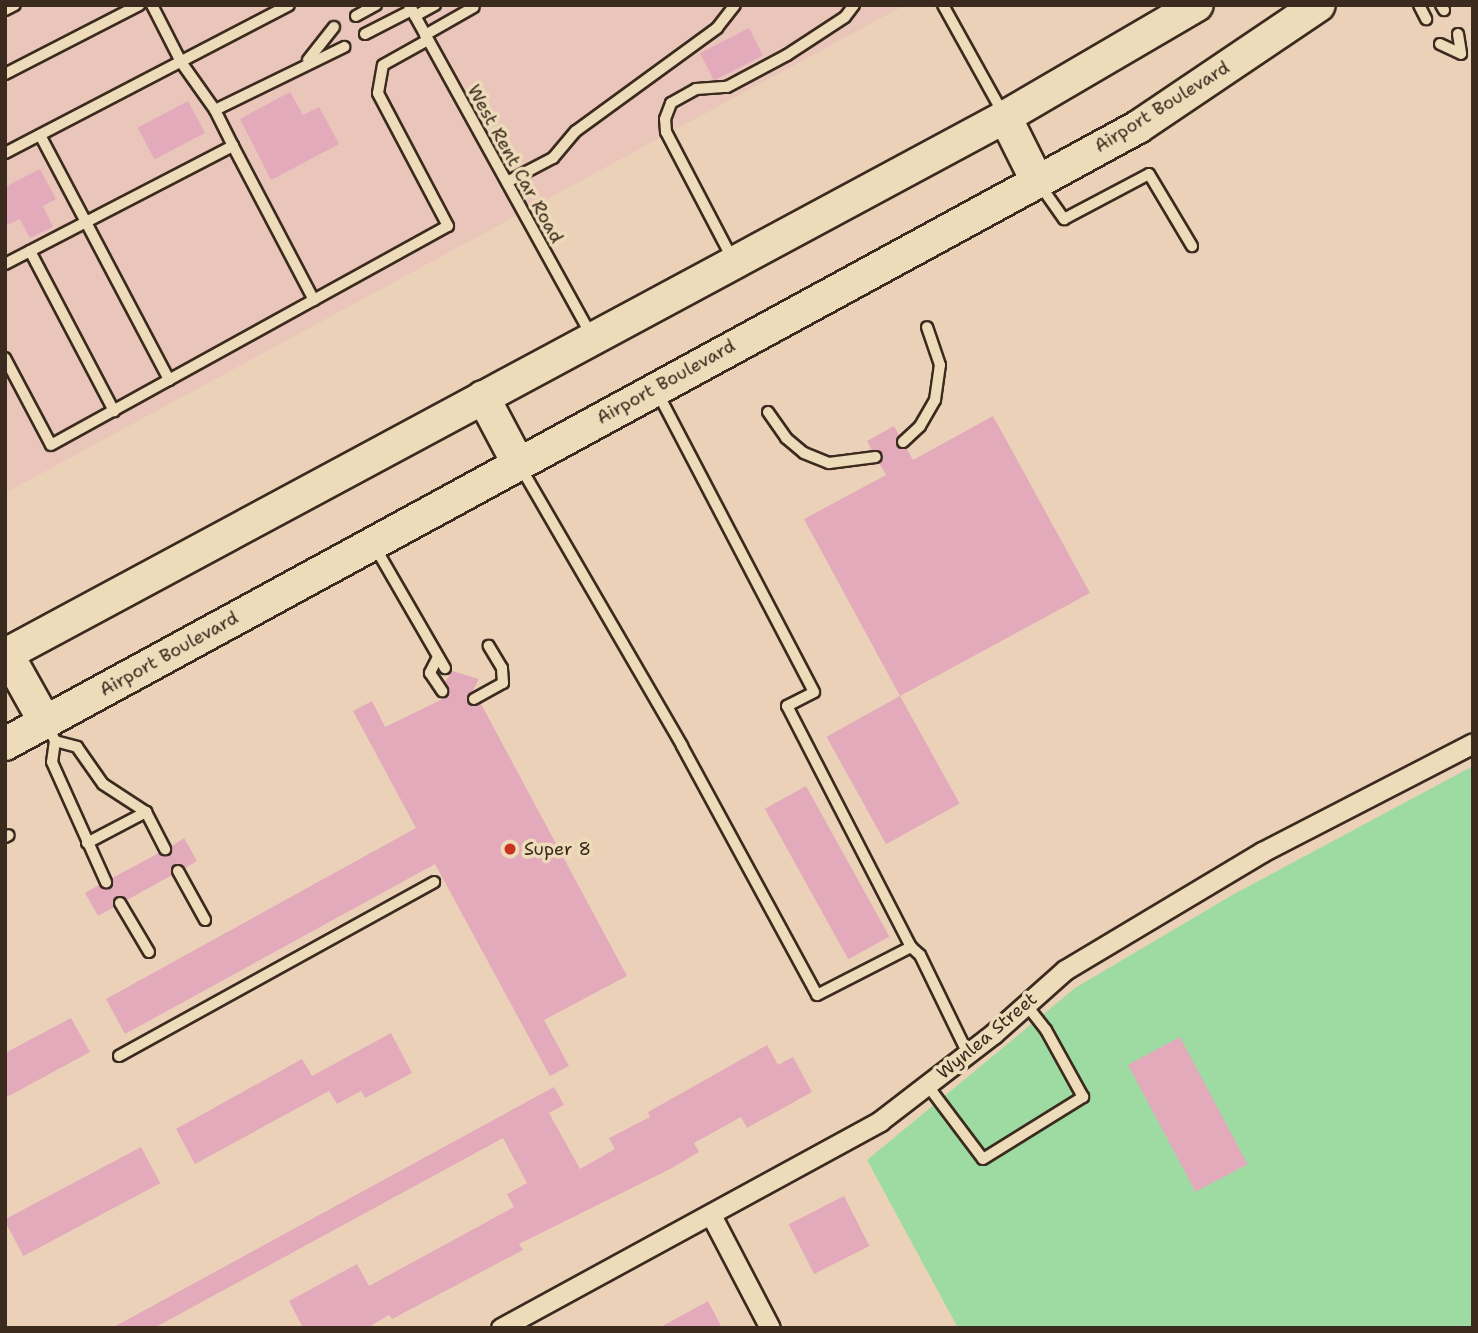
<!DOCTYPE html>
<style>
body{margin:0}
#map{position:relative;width:1478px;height:1333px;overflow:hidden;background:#ecd1b9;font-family:"Shantell Sans",sans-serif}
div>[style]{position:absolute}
.built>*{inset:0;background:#e9c5ba}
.green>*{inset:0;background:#9edba3}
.building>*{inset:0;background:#e2aabb;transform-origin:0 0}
.roads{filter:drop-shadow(2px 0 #3b2a1e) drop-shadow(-2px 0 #3b2a1e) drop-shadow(0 2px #3b2a1e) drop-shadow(0 -2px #3b2a1e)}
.service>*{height:10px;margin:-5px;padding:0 5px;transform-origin:5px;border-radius:5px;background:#eedbb9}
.minor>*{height:19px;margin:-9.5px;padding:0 9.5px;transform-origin:9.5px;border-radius:9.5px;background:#eedbb9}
.primary>*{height:32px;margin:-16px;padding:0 16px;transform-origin:16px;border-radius:16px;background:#eedbb9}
.dots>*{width:19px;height:19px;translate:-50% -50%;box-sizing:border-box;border:4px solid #eedbb9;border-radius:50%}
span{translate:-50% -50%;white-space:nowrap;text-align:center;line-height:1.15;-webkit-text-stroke:7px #eedbb9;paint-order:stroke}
.street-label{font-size:18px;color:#3b2a1e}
.poi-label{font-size:18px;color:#3b2a1e}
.left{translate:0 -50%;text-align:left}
.frame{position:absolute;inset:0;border:7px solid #3b2a1e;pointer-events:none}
</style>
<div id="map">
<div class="built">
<i style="clip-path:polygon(5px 5px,905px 5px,5px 493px)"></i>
</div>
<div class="green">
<i style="clip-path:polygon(1473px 766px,1473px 1328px,958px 1328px,867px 1160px,1075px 988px,1234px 894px)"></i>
</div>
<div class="building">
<i style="left:749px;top:28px;width:31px;height:55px;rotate:63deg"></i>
<i style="clip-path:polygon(290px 92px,303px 115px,319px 107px,339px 144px,271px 180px,240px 119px)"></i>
<i style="left:188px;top:101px;width:36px;height:57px;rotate:62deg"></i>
<i style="clip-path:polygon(40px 169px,56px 199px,43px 206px,53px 227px,30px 238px,20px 219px,5px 226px,5px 187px)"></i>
<i style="clip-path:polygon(993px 416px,1090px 593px,900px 696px,804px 519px,886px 475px,879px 463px,882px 453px,872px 450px,867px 441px,894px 426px,899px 435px,897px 447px,906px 448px,913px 460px)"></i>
<i style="clip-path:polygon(452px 671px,479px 679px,467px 702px,481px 704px,627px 976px,544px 1020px,569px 1066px,550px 1076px,435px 864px,125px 1034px,106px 999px,416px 828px,353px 711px,372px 701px,385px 727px,447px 697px,445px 682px)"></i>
<i style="left:900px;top:696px;width:123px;height:84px;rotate:61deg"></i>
<i style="left:806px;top:786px;width:172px;height:47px;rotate:61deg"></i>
<i style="clip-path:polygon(184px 838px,197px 861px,185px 868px,174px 865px,172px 875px,127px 900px,117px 896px,114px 907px,98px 916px,85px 893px,99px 885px,110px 888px,112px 878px,159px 853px,169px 855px,172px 846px)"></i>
<i style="clip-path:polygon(71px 1018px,90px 1052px,5px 1098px,5px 1053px)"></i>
<i style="clip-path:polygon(391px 1033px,412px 1073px,365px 1098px,361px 1091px,337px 1104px,329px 1091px,195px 1164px,176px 1129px,302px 1059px,312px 1076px)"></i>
<i style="left:1180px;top:1037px;width:144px;height:59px;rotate:62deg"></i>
<i style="clip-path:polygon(767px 1045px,778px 1065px,793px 1057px,812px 1092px,747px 1128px,741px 1117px,694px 1143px,699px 1152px,670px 1169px,519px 1244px,523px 1250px,392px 1319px,389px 1315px,367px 1328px,303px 1328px,289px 1301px,357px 1264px,369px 1286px,514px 1207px,507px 1194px,527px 1183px,503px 1138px,154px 1328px,112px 1328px,554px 1087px,564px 1105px,549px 1113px,580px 1169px,615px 1149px,609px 1138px,650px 1117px,648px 1112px)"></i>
<i style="left:141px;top:1147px;width:41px;height:155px;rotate:62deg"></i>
<i style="left:844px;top:1196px;width:56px;height:62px;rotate:63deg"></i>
<i style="clip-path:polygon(708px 1301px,722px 1328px,659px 1328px)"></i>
</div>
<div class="roads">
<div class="service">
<i style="left:152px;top:5px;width:64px;rotate:63deg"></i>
<i style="left:181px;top:62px;width:59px;rotate:54.7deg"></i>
<i style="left:409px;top:5px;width:377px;rotate:61.1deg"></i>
<i style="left:943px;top:5px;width:126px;rotate:61deg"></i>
<i style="left:1419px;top:5px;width:16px;rotate:63deg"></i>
<i style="left:1441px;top:5px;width:6px;rotate:59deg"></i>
<i style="left:5px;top:10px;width:11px;rotate:-27deg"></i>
<i style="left:356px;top:16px;width:23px;rotate:-29deg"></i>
<i style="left:415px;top:16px;width:23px;rotate:-29deg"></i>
<i style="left:365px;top:34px;width:53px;rotate:-27.1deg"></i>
<i style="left:1458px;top:34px;width:20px;rotate:81deg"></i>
<i style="left:425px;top:35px;width:56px;rotate:-29.7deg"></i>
<i style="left:1440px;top:44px;width:23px;rotate:25deg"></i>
<i style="left:308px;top:60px;width:42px;rotate:-51.8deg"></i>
<i style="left:5px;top:74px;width:151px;rotate:-27.2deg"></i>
<i style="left:40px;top:135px;width:277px;rotate:62.2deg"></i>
<i style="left:233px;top:146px;width:174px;rotate:62.3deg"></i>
<i style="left:5px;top:153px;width:320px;rotate:-27.5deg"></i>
<i style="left:507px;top:182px;width:52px;rotate:-27.6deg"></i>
<i style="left:553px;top:158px;width:35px;rotate:-50deg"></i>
<i style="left:576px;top:131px;width:175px;rotate:-36.1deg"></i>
<i style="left:717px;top:28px;width:29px;rotate:-52deg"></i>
<i style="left:1040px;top:185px;width:42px;rotate:54.8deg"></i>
<i style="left:1064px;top:219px;width:96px;rotate:-27.9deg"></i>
<i style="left:1149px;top:174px;width:84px;rotate:59.2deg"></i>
<i style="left:30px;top:251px;width:181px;rotate:62.3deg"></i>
<i style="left:733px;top:260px;width:144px;rotate:-117.6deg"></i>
<i style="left:666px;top:132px;width:13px;rotate:-94deg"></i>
<i style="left:665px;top:119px;width:17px;rotate:-69deg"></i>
<i style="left:671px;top:103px;width:29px;rotate:-29deg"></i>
<i style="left:696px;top:89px;width:31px;rotate:-4deg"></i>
<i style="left:727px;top:87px;width:68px;rotate:-28.1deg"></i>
<i style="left:787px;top:55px;width:69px;rotate:-33.2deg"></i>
<i style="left:845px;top:17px;width:15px;rotate:-53deg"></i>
<i style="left:5px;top:264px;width:257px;rotate:-27.4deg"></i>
<i style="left:233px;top:146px;width:40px;rotate:-116.6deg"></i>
<i style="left:215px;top:110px;width:144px;rotate:-26deg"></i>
<i style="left:5px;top:358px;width:98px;rotate:62.1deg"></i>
<i style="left:51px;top:445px;width:453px;rotate:-28.9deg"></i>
<i style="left:448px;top:226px;width:150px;rotate:-117.8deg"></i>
<i style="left:378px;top:93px;width:28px;rotate:-80deg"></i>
<i style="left:383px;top:65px;width:51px;rotate:-29.1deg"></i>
<i style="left:768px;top:412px;width:32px;rotate:55deg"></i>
<i style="left:786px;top:438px;width:23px;rotate:40deg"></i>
<i style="left:804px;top:453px;width:27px;rotate:22deg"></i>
<i style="left:829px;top:463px;width:47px;rotate:-7.3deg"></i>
<i style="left:903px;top:442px;width:23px;rotate:-43deg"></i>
<i style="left:920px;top:426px;width:30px;rotate:-60deg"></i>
<i style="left:935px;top:400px;width:35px;rotate:-82deg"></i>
<i style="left:940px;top:365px;width:40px;rotate:-108.9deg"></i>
<i style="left:520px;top:466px;width:323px;rotate:59.9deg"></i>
<i style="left:682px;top:746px;width:283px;rotate:61.5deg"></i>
<i style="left:817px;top:995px;width:106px;rotate:-27.1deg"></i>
<i style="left:911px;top:947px;width:271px;rotate:-117.2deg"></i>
<i style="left:787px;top:706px;width:30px;rotate:-27deg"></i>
<i style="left:814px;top:692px;width:336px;rotate:-117.6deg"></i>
<i style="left:375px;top:547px;width:140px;rotate:60deg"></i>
<i style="left:438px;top:657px;width:18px;rotate:117deg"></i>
<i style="left:430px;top:673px;width:22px;rotate:56deg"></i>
<i style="left:474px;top:699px;width:33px;rotate:-29deg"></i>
<i style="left:503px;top:683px;width:15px;rotate:-94deg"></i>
<i style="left:502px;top:668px;width:26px;rotate:-121deg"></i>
<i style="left:47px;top:725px;width:18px;rotate:63deg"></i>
<i style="left:55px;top:741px;width:21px;rotate:98deg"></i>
<i style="left:52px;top:762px;width:132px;rotate:65.8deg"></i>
<i style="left:55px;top:741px;width:23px;rotate:15deg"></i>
<i style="left:77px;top:747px;width:45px;rotate:54.9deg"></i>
<i style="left:103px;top:784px;width:51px;rotate:33.1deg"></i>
<i style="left:146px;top:812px;width:42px;rotate:62.8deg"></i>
<i style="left:5px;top:837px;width:4px;rotate:-27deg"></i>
<i style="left:87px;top:843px;width:67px;rotate:-27.7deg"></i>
<i style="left:178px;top:871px;width:56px;rotate:61.1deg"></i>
<i style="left:120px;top:903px;width:57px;rotate:59.4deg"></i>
<i style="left:911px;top:947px;width:12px;rotate:42deg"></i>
<i style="left:920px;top:955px;width:110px;rotate:64.1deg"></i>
<i style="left:119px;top:1056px;width:360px;rotate:-28.9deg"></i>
<i style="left:928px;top:1086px;width:91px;rotate:53deg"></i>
<i style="left:983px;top:1159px;width:118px;rotate:-31.8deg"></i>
<i style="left:1083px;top:1097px;width:77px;rotate:-118.9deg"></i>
<i style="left:1046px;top:1030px;width:33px;rotate:-128deg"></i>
</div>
<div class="minor">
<i style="left:711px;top:1215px;width:127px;rotate:62.4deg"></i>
<i style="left:501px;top:1328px;width:432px;rotate:-28.6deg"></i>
<i style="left:880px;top:1121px;width:143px;rotate:-37.6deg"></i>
<i style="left:993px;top:1034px;width:96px;rotate:-41.6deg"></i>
<i style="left:1065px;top:970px;width:230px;rotate:-30.9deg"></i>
<i style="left:1262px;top:852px;width:237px;rotate:-27.3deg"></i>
</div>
<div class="primary">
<i style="left:1005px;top:117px;width:72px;rotate:63.4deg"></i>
<i style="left:483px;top:397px;width:75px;rotate:62.1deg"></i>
<i style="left:7px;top:654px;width:78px;rotate:60.8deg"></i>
<i style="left:5px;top:655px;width:1136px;rotate:-28.28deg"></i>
<i style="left:1005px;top:117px;width:222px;rotate:-30.3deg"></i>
<i style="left:5px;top:744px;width:1290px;rotate:-28.57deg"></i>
<i style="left:1138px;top:127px;width:218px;rotate:-34deg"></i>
</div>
</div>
<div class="dots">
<i style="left:510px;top:849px;background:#c8321e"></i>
</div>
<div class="street-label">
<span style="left:1162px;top:107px;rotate:-32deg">Airport Boulevard</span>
<span style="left:515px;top:164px;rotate:61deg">West Rent Car Road</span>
<span style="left:666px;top:382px;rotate:-29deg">Airport Boulevard</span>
<span style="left:169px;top:654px;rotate:-29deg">Airport Boulevard</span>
<span style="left:987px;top:1036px;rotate:-40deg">Wynlea Street</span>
</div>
<div class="poi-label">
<span class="left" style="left:524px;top:849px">Super 8</span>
</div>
<div class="frame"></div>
</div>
